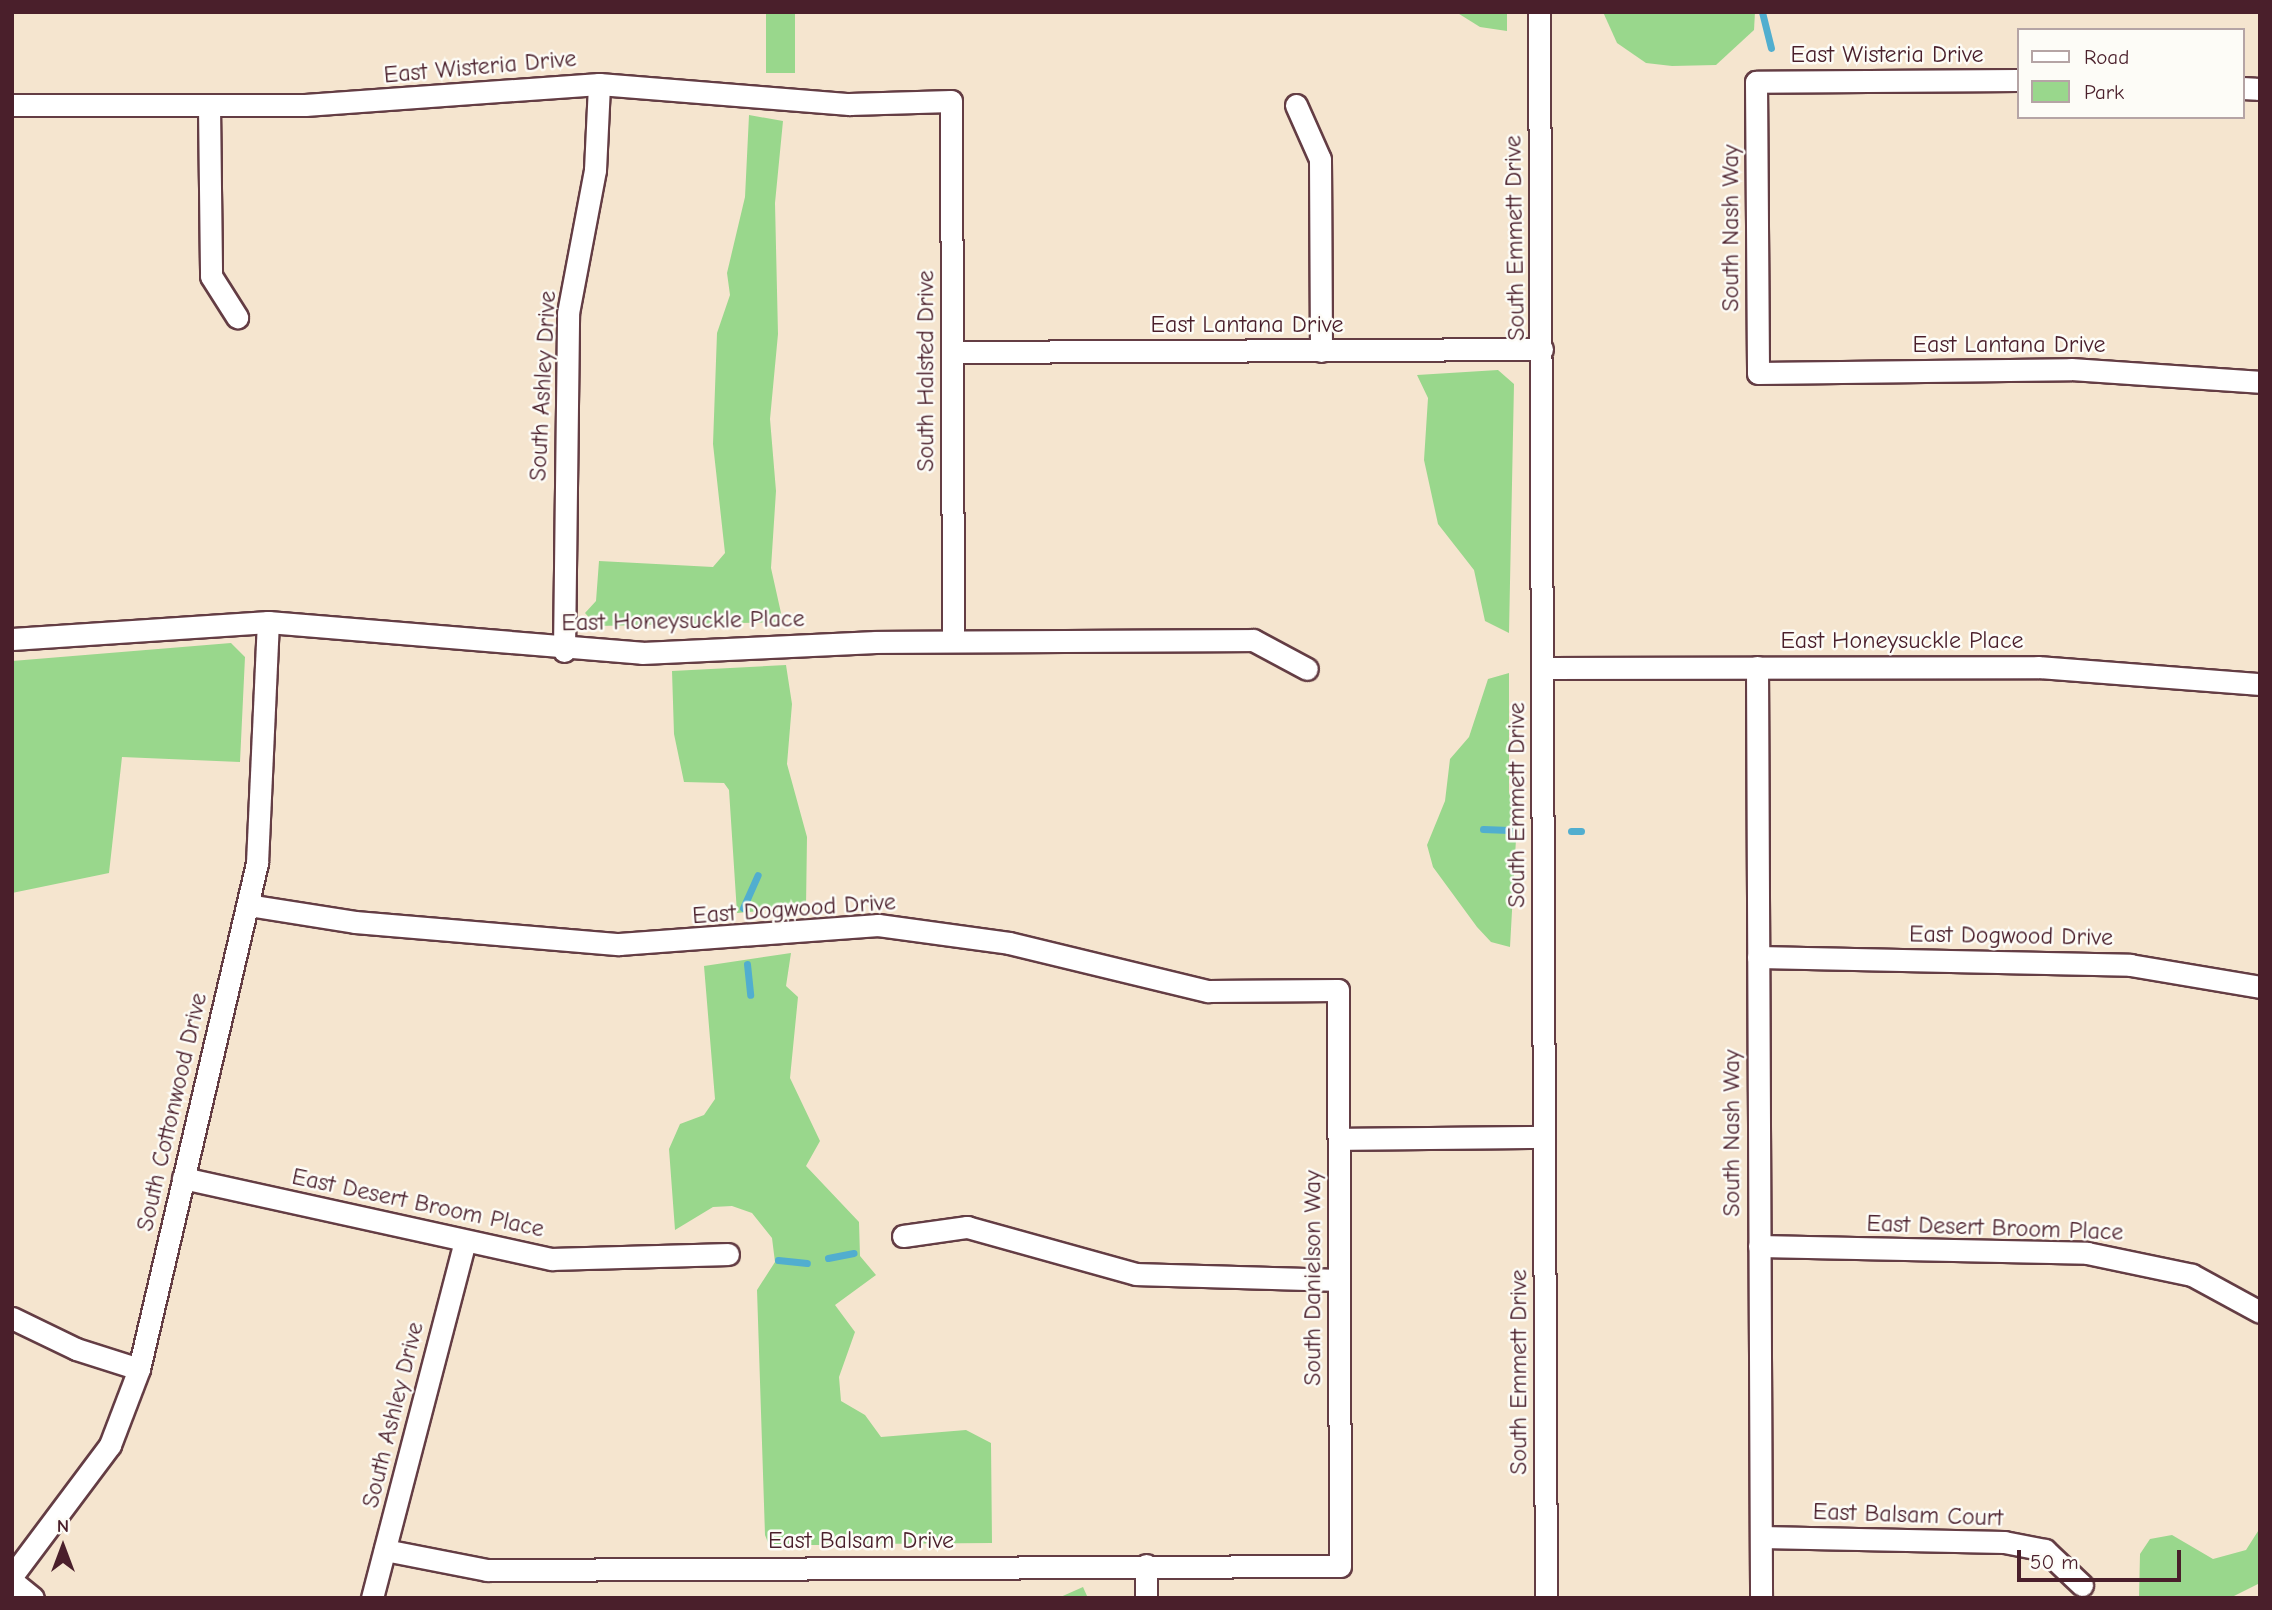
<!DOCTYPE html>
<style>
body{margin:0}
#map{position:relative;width:2272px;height:1610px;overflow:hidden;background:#f5e5cf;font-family:"Comic Neue",sans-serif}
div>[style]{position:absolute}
.green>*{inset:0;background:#99d78c;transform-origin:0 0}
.stream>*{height:7px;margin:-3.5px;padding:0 3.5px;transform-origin:3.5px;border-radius:3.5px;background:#51aecf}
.roads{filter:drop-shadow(2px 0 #643d44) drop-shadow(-2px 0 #643d44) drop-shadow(0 2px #643d44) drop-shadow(0 -2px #643d44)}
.street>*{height:21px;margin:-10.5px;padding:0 10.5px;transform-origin:10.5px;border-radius:10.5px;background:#fff}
span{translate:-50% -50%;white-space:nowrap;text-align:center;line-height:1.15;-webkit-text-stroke:5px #fdfcf7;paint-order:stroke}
.street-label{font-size:24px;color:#4a1f2b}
.frame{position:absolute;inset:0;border:14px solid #4a1f2b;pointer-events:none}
.legend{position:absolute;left:2017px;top:28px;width:228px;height:91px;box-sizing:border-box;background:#fdfcf7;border:2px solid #b5a4a5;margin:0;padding:9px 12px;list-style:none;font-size:21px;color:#4a1f2b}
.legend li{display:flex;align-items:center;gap:14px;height:35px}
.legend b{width:35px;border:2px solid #b5a4a5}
.north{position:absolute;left:28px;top:1512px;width:70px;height:70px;-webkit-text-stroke:5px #fdfcf7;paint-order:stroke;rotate:0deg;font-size:19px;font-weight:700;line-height:28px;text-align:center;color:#4a1f2b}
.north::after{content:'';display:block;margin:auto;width:24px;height:32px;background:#4a1f2b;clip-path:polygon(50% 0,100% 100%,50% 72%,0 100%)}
.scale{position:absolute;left:2017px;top:1550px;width:164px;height:32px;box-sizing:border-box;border:4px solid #4a1f2b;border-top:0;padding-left:9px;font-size:21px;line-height:24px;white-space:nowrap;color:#4a1f2b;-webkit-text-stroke:5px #fdfcf7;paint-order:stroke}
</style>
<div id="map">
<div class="green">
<i style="left:766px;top:12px;width:29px;height:61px"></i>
<i style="clip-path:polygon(1456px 12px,1507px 12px,1507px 31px,1480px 27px)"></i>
<i style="clip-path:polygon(1603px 12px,1755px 12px,1754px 30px,1716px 65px,1672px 66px,1646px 63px,1617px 43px)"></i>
<i style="clip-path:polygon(749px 115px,783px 121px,775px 203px,778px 334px,770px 419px,776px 491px,771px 568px,783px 622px,597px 626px,585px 613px,596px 601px,599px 561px,713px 567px,725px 553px,713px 444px,717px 333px,730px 295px,727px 273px,745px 197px)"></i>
<i style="clip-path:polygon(1498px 370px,1514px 384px,1509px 633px,1485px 621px,1474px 570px,1438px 524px,1424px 460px,1428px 398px,1417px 375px)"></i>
<i style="clip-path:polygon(231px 643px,245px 657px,240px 762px,122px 757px,109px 873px,12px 893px,12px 661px)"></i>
<i style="clip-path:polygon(786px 665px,792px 704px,787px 764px,807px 837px,806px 907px,737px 913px,729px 790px,724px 783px,684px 782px,674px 734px,672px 671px)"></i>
<i style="clip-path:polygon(1509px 673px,1509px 792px,1517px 821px,1510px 947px,1491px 942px,1477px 927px,1433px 867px,1427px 845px,1445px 801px,1450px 759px,1469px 737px,1488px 679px)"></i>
<i style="clip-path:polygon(791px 953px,786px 986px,798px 997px,790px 1078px,820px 1141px,806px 1166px,859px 1222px,860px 1256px,876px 1275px,835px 1305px,855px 1332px,839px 1377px,841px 1401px,865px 1415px,881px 1437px,966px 1430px,991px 1443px,992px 1543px,864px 1544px,849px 1537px,834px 1545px,769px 1545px,765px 1535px,757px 1290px,775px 1262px,772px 1238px,752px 1213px,732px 1206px,713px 1207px,675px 1230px,669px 1149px,680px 1124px,704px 1115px,715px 1099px,704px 966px)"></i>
<i style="clip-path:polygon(2260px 1528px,2260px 1583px,2230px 1598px,2139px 1598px,2140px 1554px,2150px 1539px,2172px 1535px,2213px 1559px,2246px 1550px)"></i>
<i style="left:1083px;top:1587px;width:12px;height:131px;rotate:66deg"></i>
</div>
<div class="stream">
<i style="left:1762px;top:12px;width:37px;rotate:76deg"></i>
<i style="left:1483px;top:829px;width:26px;rotate:2deg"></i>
<i style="left:1571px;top:831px;width:10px"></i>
<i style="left:743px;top:908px;width:36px;rotate:-66deg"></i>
<i style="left:747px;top:964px;width:31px;rotate:84deg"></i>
<i style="left:828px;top:1258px;width:26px;rotate:-11deg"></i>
<i style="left:778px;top:1260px;width:29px;rotate:6deg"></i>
</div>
<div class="roads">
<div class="street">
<i style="left:1539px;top:12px;width:1586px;rotate:89.75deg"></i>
<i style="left:2018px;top:80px;width:262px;rotate:179.6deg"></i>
<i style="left:1756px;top:82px;width:291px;rotate:89.6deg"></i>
<i style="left:1758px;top:373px;width:313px;rotate:-0.7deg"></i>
<i style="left:2071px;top:369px;width:189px;rotate:3.9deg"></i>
<i style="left:2242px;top:88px;width:18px;rotate:3deg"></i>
<i style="left:12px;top:105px;width:293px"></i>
<i style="left:305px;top:105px;width:295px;rotate:-4.1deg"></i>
<i style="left:599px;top:84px;width:251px;rotate:4.6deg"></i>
<i style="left:849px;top:104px;width:102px;rotate:-1.7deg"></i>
<i style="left:951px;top:101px;width:540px;rotate:89.79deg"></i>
<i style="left:1296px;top:105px;width:59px;rotate:66deg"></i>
<i style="left:1320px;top:159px;width:192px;rotate:89.7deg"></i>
<i style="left:209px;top:106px;width:170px;rotate:89.3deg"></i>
<i style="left:211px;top:276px;width:49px;rotate:57.6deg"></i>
<i style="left:952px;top:352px;width:590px;rotate:-0.29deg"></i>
<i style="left:12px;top:639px;width:257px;rotate:-3.8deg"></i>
<i style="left:268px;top:622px;width:375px;rotate:4.7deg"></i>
<i style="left:642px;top:653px;width:234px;rotate:-2.7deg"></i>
<i style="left:876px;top:642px;width:377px;rotate:-0.3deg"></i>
<i style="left:1253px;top:640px;width:61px;rotate:28.2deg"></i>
<i style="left:564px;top:651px;width:338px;rotate:-89.3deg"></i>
<i style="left:568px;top:313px;width:146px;rotate:-79.3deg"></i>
<i style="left:595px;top:170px;width:86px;rotate:-87.3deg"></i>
<i style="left:1757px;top:667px;width:931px;rotate:89.75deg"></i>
<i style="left:1543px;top:668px;width:495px;rotate:-0.1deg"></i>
<i style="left:2038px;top:667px;width:223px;rotate:4.4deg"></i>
<i style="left:248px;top:905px;width:108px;rotate:9deg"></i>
<i style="left:355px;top:922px;width:265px;rotate:4.8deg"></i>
<i style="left:619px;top:944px;width:260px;rotate:-4.2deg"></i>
<i style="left:878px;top:925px;width:132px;rotate:7.8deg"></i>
<i style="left:1009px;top:943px;width:205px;rotate:13.6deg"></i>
<i style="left:1208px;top:991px;width:130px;rotate:-0.4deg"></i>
<i style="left:1338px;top:990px;width:576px;rotate:89.8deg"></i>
<i style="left:1340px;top:1566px;width:853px;rotate:179.73deg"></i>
<i style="left:487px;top:1570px;width:104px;rotate:-168.9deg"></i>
<i style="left:1758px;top:957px;width:372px;rotate:1.2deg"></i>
<i style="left:2130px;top:965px;width:132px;rotate:9.6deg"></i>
<i style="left:1339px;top:1139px;width:205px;rotate:-0.6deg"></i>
<i style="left:183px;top:1178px;width:378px;rotate:12.4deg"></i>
<i style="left:552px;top:1259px;width:176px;rotate:-1.6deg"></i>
<i style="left:903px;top:1236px;width:65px;rotate:-8deg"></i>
<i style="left:967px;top:1227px;width:175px;rotate:15.5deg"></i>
<i style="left:1136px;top:1274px;width:203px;rotate:1.7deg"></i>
<i style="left:1759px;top:1246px;width:328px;rotate:1.2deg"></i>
<i style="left:2087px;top:1253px;width:107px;rotate:11.8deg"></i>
<i style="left:2192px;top:1275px;width:77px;rotate:28.6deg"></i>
<i style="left:12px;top:1318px;width:71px;rotate:25.8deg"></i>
<i style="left:76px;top:1349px;width:66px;rotate:17.6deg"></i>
<i style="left:1761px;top:1537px;width:243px;rotate:1.2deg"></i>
<i style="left:2004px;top:1542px;width:42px;rotate:11deg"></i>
<i style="left:2045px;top:1550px;width:51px;rotate:43.4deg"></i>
<i style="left:12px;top:1576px;width:164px;rotate:-53.2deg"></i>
<i style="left:110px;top:1445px;width:81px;rotate:-69.1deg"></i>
<i style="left:139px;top:1369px;width:520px;rotate:-76.87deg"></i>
<i style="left:257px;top:863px;width:241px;rotate:-87.4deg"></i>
<i style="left:12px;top:1581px;width:27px;rotate:39deg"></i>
<i style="left:372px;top:1598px;width:366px;rotate:-75.4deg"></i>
<i style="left:1146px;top:1598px;width:33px;rotate:-90deg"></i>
</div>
</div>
<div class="street-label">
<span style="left:1887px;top:55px">East Wisteria Drive</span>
<span style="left:480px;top:67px;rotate:-5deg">East Wisteria Drive</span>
<span style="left:1731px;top:228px;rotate:-90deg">South Nash Way</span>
<span style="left:1515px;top:238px;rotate:-91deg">South Emmett Drive</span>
<span style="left:1247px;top:325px">East Lantana Drive</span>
<span style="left:2009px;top:345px">East Lantana Drive</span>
<span style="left:926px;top:371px;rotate:-90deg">South Halsted Drive</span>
<span style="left:543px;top:386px;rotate:-87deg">South Ashley Drive</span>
<span style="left:683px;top:621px;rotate:-1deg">East Honeysuckle Place</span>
<span style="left:1902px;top:641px">East Honeysuckle Place</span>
<span style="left:1517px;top:805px;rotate:-90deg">South Emmett Drive</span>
<span style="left:794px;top:909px;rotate:-4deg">East Dogwood Drive</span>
<span style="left:2011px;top:936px;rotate:1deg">East Dogwood Drive</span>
<span style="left:172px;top:1112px;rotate:-77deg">South Cottonwood Drive</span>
<span style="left:1732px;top:1133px;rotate:-90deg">South Nash Way</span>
<span style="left:418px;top:1203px;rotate:12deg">East Desert Broom Place</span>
<span style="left:1995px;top:1228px;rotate:2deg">East Desert Broom Place</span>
<span style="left:1313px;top:1278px;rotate:-90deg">South Danielson Way</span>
<span style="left:1519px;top:1372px;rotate:-90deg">South Emmett Drive</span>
<span style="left:393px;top:1415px;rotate:-76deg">South Ashley Drive</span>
<span style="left:1908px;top:1515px;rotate:2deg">East Balsam Court</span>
<span style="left:861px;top:1541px">East Balsam Drive</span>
</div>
<div class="frame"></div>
<ul class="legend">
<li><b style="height:9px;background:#fff"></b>Road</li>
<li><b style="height:19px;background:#99d78c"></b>Park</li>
</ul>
<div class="north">N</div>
<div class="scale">50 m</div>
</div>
